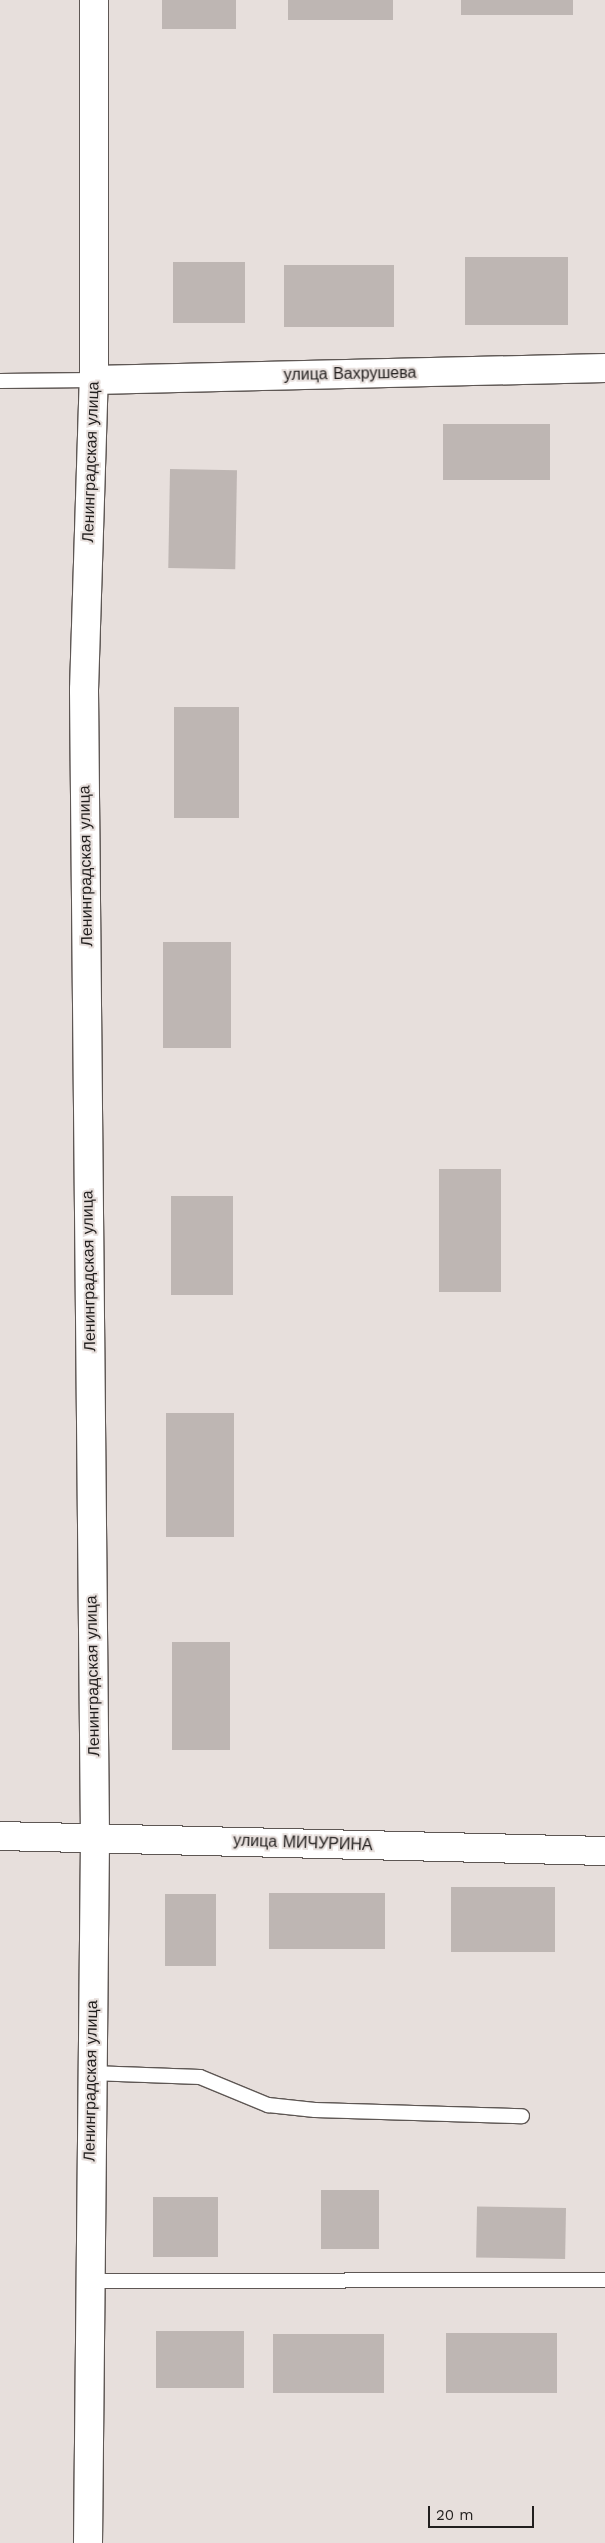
<!DOCTYPE html>
<meta charset="utf-8">
<style>
body{margin:0}
#map{position:relative;width:605px;height:2543px;overflow:hidden;background:#e7dfdc;font-family:"Work Sans",sans-serif}
div>[style]{position:absolute}
.building>*{inset:0;background:#beb6b3;transform-origin:0 0}
.roads{filter:drop-shadow(1px 0 #5e5754) drop-shadow(-1px 0 #5e5754) drop-shadow(0 1px #5e5754) drop-shadow(0 -1px #5e5754)}
.service>*{height:14px;margin:-7px;padding:0 7px;transform-origin:7px;border-radius:7px;background:#fff}
.minor>*{height:28px;margin:-14px;padding:0 14px;transform-origin:14px;border-radius:14px;background:#fff}
span{translate:-50% -50%;white-space:nowrap;text-align:center;line-height:1.15;-webkit-text-stroke:4px #e7dfdc;paint-order:stroke}
.street-label{font-size:16px;color:#221f1e}
.scale{position:absolute;left:428px;top:2506px;width:106px;height:22px;box-sizing:border-box;border:2px solid #221f1e;border-top:0;padding-left:6px;font-size:15px;line-height:18px;white-space:nowrap;color:#221f1e;-webkit-text-stroke:4px #e7dfdc;paint-order:stroke}
</style>
<div id="map">
<div class="building">
<i style="left:162px;top:0;width:74px;height:29px"></i>
<i style="left:288px;top:0;width:105px;height:20px"></i>
<i style="left:461px;top:0;width:112px;height:15px"></i>
<i style="left:465px;top:257px;width:103px;height:68px"></i>
<i style="left:173px;top:262px;width:72px;height:61px"></i>
<i style="left:284px;top:265px;width:110px;height:62px"></i>
<i style="left:443px;top:424px;width:107px;height:56px"></i>
<i style="left:170px;top:469px;width:67px;height:99px;rotate:1deg"></i>
<i style="left:174px;top:707px;width:65px;height:111px"></i>
<i style="left:163px;top:942px;width:68px;height:106px"></i>
<i style="left:439px;top:1169px;width:62px;height:123px"></i>
<i style="left:171px;top:1196px;width:62px;height:99px"></i>
<i style="left:166px;top:1413px;width:68px;height:124px"></i>
<i style="left:172px;top:1642px;width:58px;height:108px"></i>
<i style="left:451px;top:1887px;width:104px;height:65px"></i>
<i style="left:269px;top:1893px;width:116px;height:56px"></i>
<i style="left:165px;top:1894px;width:51px;height:72px"></i>
<i style="left:379px;top:2190px;width:59px;height:58px;rotate:90deg"></i>
<i style="left:153px;top:2197px;width:65px;height:60px"></i>
<i style="left:566px;top:2208px;width:51px;height:89px;rotate:91deg"></i>
<i style="left:156px;top:2331px;width:88px;height:57px"></i>
<i style="left:446px;top:2333px;width:111px;height:60px"></i>
<i style="left:273px;top:2334px;width:111px;height:59px"></i>
</div>
<div class="roads">
<div class="service">
<i style="left:0;top:381px;width:94px;rotate:-0.6deg"></i>
<i style="left:91px;top:2073px;width:109px;rotate:2.1deg"></i>
<i style="left:200px;top:2077px;width:74px;rotate:22.4deg"></i>
<i style="left:268px;top:2105px;width:47px;rotate:6.1deg"></i>
<i style="left:315px;top:2110px;width:207px;rotate:1.7deg"></i>
<i style="left:88px;top:2281px;width:517px;rotate:-0.11deg"></i>
</div>
<div class="minor">
<i style="left:94px;top:380px;width:511px;rotate:-1.35deg"></i>
<i style="left:0;top:1836px;width:605px;rotate:1.42deg"></i>
<i style="left:88px;top:2543px;width:706px;rotate:-89.43deg"></i>
<i style="left:95px;top:1837px;width:1147px;rotate:-90.55deg"></i>
<i style="left:84px;top:690px;width:310px;rotate:-88.2deg"></i>
<i style="left:94px;top:380px;width:380px;rotate:-90deg"></i>
</div>
</div>
<div class="street-label">
<span style="left:350px;top:374px;rotate:-1deg">улица Вахрушева</span>
<span style="left:91px;top:462px;rotate:-88deg">Ленинградская улица</span>
<span style="left:86px;top:866px;rotate:-91deg">Ленинградская улица</span>
<span style="left:89px;top:1271px;rotate:-91deg">Ленинградская улица</span>
<span style="left:93px;top:1676px;rotate:-91deg">Ленинградская улица</span>
<span style="left:303px;top:1843px;rotate:2deg">улица МИЧУРИНА</span>
<span style="left:91px;top:2081px;rotate:-89deg">Ленинградская улица</span>
</div>
<div class="scale">20 m</div>
</div>
